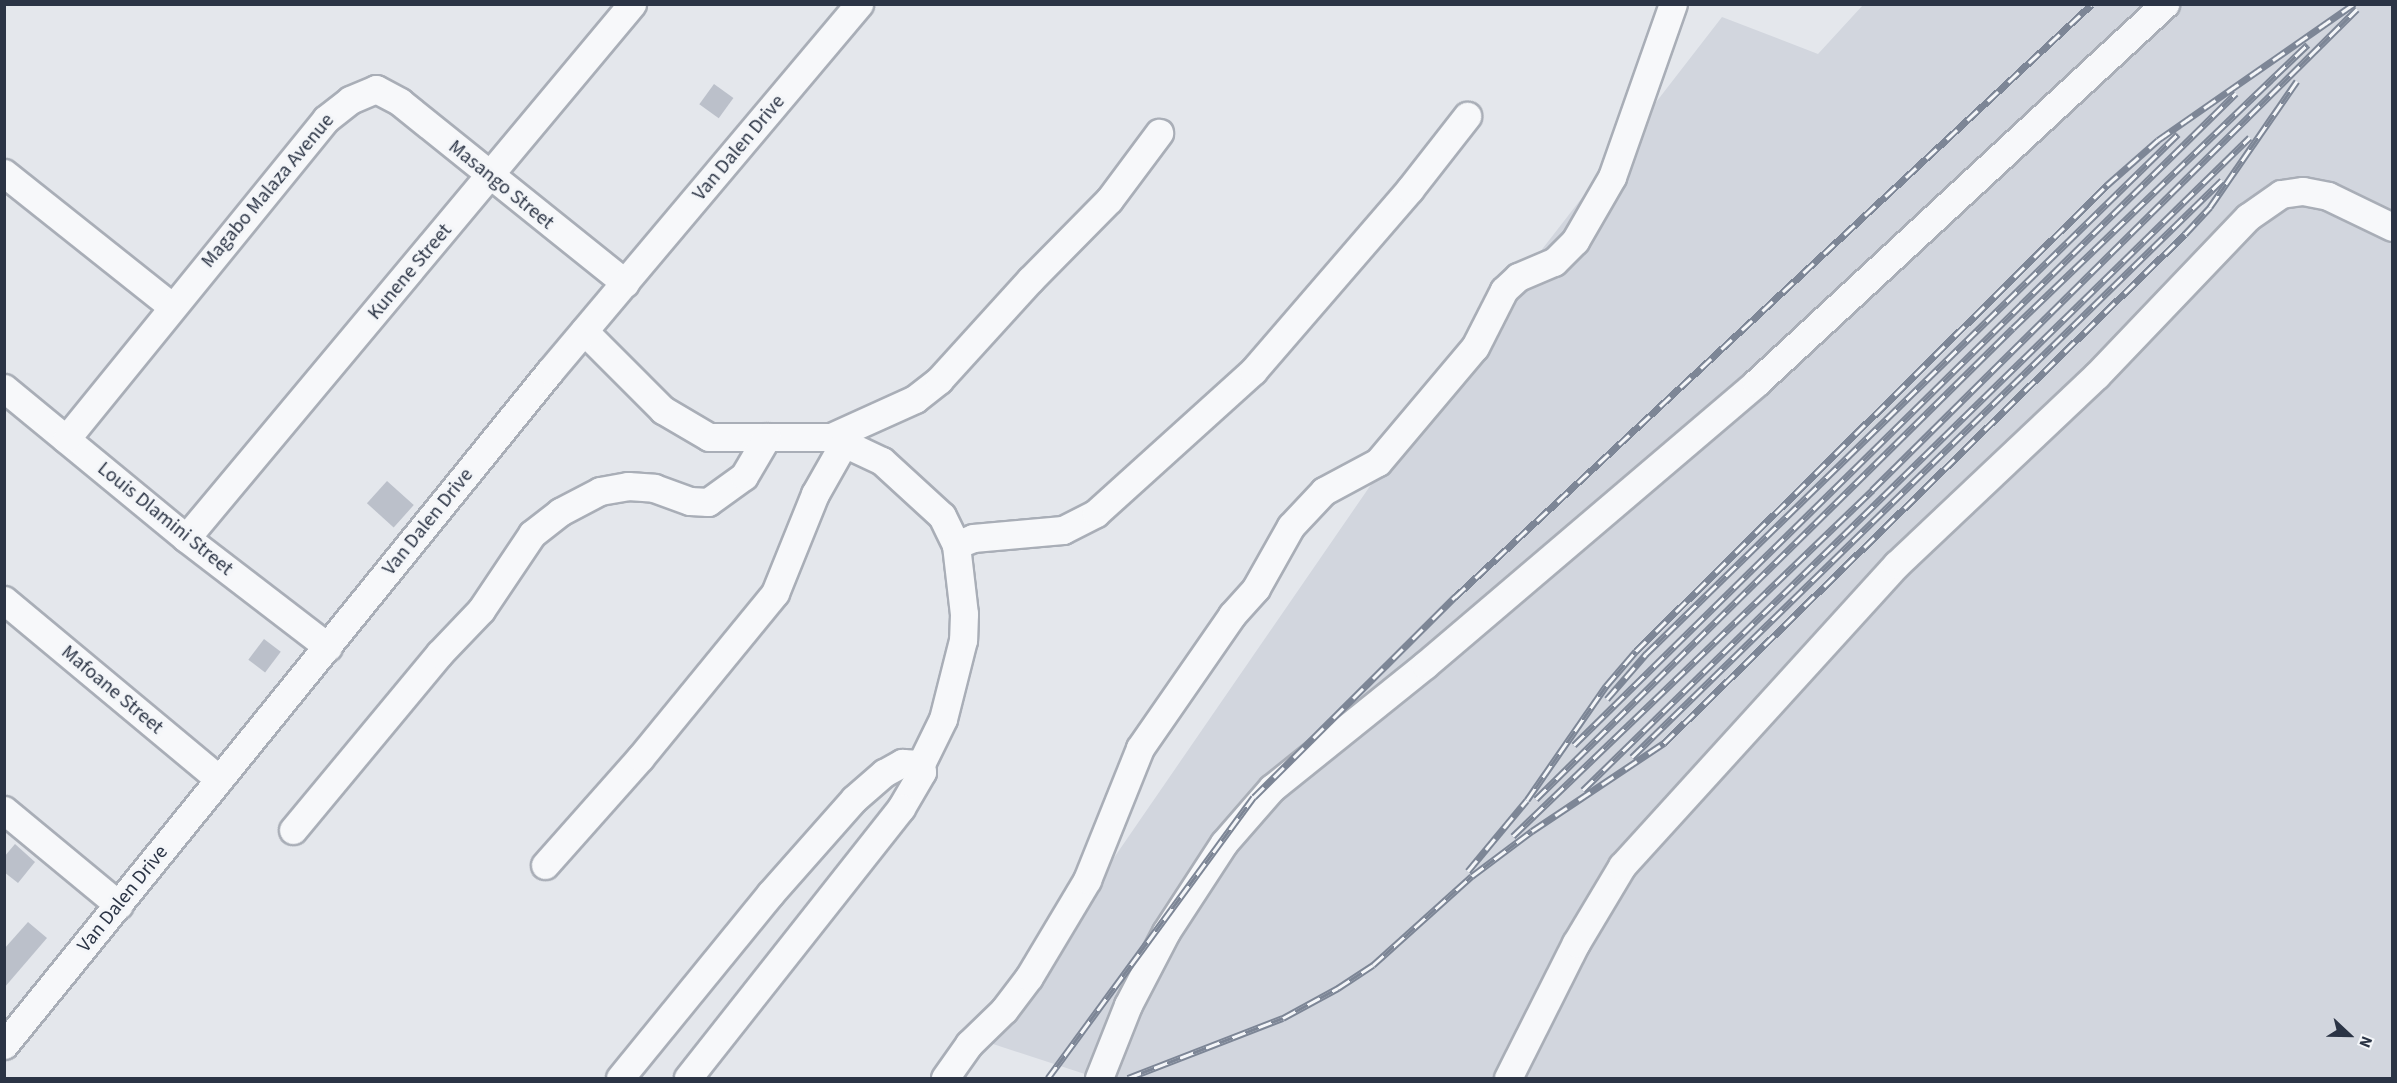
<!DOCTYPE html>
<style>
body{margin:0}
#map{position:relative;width:2397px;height:1083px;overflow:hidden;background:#e4e7ec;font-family:"Source Sans 3",sans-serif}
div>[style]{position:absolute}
.built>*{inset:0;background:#d2d6de}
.building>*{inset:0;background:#bbc0ca;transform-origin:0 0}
.roads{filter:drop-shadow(2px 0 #a9aeb7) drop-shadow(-2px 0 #a9aeb7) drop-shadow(0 2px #a9aeb7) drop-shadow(0 -2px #a9aeb7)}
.minor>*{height:27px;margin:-13.5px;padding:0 13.5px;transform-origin:13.5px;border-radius:13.5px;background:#f7f8fa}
.rail>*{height:7px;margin-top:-3.5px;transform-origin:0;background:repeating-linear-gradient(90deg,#f4f6f9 0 14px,#7d8696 0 28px);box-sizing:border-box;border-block:2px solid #7d8696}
span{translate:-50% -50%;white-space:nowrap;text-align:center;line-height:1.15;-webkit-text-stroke:6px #f4f6f9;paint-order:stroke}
.street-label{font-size:20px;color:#2b3445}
.frame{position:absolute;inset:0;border:6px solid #2b3445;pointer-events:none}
.north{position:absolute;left:2319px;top:1005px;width:60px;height:60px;-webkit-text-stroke:4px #f4f6f9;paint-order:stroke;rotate:112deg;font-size:16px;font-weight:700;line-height:24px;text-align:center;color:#2b3445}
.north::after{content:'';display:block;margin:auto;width:21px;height:27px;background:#2b3445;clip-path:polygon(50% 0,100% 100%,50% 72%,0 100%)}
</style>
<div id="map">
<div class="built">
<i style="clip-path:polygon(1863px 5px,2392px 5px,2392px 1078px,1097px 1078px,987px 1042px,1461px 354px,1722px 17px,1818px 54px)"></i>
</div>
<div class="building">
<i style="left:714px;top:84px;width:24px;height:25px;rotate:36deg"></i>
<i style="left:387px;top:481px;width:36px;height:30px;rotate:42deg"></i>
<i style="left:264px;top:639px;width:21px;height:26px;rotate:37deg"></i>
<i style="clip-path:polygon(15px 844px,35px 862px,18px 883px,4px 872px,4px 857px)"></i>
<i style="clip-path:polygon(28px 922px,47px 938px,4px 988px,4px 949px)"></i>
</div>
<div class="roads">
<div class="minor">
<i style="left:4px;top:173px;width:213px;rotate:38.5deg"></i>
<i style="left:584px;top:331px;width:112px;rotate:45deg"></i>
<i style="left:663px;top:410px;width:53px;rotate:30.4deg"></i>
<i style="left:709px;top:437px;width:122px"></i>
<i style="left:831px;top:437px;width:56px;rotate:25.2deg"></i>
<i style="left:882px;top:461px;width:81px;rotate:42.5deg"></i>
<i style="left:942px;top:516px;width:32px;rotate:64deg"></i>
<i style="left:956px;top:545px;width:69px;rotate:83.4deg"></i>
<i style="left:964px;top:614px;width:26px;rotate:92deg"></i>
<i style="left:963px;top:640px;width:81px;rotate:104.2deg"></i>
<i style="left:943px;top:719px;width:50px;rotate:116.1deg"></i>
<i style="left:921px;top:764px;width:8px;rotate:83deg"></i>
<i style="left:922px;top:772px;width:42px;rotate:120.3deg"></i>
<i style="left:901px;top:808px;width:344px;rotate:128.3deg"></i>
<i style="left:4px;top:388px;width:236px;rotate:39.5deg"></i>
<i style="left:186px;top:538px;width:179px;rotate:37.5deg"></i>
<i style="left:831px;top:437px;width:92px;rotate:-24.3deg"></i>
<i style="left:915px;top:399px;width:31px;rotate:-38deg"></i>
<i style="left:939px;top:380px;width:135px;rotate:-47.7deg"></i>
<i style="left:1030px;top:280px;width:112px;rotate:-45.4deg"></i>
<i style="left:1109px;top:200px;width:84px;rotate:-53.3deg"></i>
<i style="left:66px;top:439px;width:412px;rotate:-50.9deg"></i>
<i style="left:326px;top:119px;width:31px;rotate:-38deg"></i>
<i style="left:350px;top:100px;width:28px;rotate:-23deg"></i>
<i style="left:376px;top:89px;width:27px;rotate:28deg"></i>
<i style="left:400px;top:102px;width:289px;rotate:38.8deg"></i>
<i style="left:186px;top:538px;width:696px;rotate:-50.13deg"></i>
<i style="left:956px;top:545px;width:18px;rotate:-22deg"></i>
<i style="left:973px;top:538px;width:90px;rotate:-5.1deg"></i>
<i style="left:1063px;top:530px;width:37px;rotate:-27deg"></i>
<i style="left:1096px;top:513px;width:212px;rotate:-42.1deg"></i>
<i style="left:1253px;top:371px;width:240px;rotate:-49.2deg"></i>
<i style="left:1410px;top:189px;width:93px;rotate:-52deg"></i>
<i style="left:4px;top:600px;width:280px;rotate:39.8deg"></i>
<i style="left:4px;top:810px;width:149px;rotate:39.6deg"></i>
<i style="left:293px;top:830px;width:229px;rotate:-50.3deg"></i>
<i style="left:439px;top:654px;width:61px;rotate:-46.3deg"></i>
<i style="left:481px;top:610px;width:92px;rotate:-56.1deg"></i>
<i style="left:532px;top:534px;width:36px;rotate:-38deg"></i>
<i style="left:560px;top:512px;width:45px;rotate:-27.7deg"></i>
<i style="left:600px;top:491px;width:28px;rotate:-10deg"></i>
<i style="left:628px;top:486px;width:26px;rotate:4deg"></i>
<i style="left:654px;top:488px;width:38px;rotate:20deg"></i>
<i style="left:690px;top:501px;width:18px;rotate:3deg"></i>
<i style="left:708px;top:502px;width:44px;rotate:-35.8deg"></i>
<i style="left:744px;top:476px;width:45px;rotate:-59.5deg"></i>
<i style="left:545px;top:865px;width:143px;rotate:-48.4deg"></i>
<i style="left:640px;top:758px;width:213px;rotate:-50.7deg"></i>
<i style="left:775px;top:593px;width:107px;rotate:-68deg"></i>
<i style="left:815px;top:494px;width:59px;rotate:-60.4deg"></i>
<i style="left:4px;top:1045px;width:867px;rotate:-50.99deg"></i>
<i style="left:550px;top:371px;width:480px;rotate:-49.9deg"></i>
<i style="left:620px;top:1078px;width:237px;rotate:-50.8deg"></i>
<i style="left:770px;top:894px;width:127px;rotate:-48.5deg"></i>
<i style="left:854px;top:799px;width:40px;rotate:-41deg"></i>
<i style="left:884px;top:773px;width:21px;rotate:-29deg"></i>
<i style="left:902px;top:763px;width:19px;rotate:3deg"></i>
<i style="left:945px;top:1078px;width:42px;rotate:-54.8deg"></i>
<i style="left:969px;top:1044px;width:49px;rotate:-44.2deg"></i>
<i style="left:1004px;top:1010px;width:41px;rotate:-52.9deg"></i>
<i style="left:1029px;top:977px;width:113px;rotate:-59.1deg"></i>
<i style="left:1087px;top:880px;width:142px;rotate:-68.1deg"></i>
<i style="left:1140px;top:748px;width:162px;rotate:-55.3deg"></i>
<i style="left:1232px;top:615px;width:36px;rotate:-48deg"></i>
<i style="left:1256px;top:588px;width:71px;rotate:-60.6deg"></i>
<i style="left:1291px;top:526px;width:48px;rotate:-46.7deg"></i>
<i style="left:1324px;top:491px;width:61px;rotate:-28.2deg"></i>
<i style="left:1378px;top:462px;width:150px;rotate:-49.9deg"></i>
<i style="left:1475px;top:347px;width:64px;rotate:-63deg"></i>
<i style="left:1504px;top:290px;width:19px;rotate:-43deg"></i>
<i style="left:1518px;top:277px;width:39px;rotate:-23deg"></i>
<i style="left:1554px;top:262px;width:30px;rotate:-45deg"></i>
<i style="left:1575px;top:241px;width:74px;rotate:-60deg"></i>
<i style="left:1612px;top:177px;width:183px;rotate:-70.6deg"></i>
<i style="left:1099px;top:1078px;width:79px;rotate:-68.3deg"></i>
<i style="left:1128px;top:1005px;width:82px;rotate:-62.5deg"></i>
<i style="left:1166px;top:932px;width:106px;rotate:-56.9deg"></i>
<i style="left:1224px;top:843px;width:73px;rotate:-48.9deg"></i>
<i style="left:1272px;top:788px;width:196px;rotate:-38.8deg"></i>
<i style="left:1425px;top:665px;width:435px;rotate:-40.4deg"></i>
<i style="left:1756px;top:383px;width:558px;rotate:-42.82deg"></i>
<i style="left:1508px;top:1078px;width:151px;rotate:-63.3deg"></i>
<i style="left:1576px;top:943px;width:90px;rotate:-59.1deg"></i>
<i style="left:1622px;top:866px;width:408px;rotate:-47.7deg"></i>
<i style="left:1897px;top:564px;width:274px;rotate:-43.4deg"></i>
<i style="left:2096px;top:376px;width:220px;rotate:-46.3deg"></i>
<i style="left:2248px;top:217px;width:40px;rotate:-34.9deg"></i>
<i style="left:2281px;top:194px;width:22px;rotate:-8deg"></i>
<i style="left:2303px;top:191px;width:25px;rotate:11deg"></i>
<i style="left:2328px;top:196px;width:71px;rotate:25.8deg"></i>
</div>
</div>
<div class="rail">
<i style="left:1607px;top:699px;width:60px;rotate:-49.1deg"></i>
<i style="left:1646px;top:654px;width:744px;rotate:-44.35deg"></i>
<i style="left:1574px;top:745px;width:929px;rotate:-44.56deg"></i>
<i style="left:1632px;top:757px;width:825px;rotate:-44.36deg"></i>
<i style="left:1583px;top:790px;width:933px;rotate:-44.39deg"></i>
<i style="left:1536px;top:799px;width:670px;rotate:-44.64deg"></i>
<i style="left:2013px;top:328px;width:409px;rotate:-43.9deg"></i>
<i style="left:1513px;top:836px;width:499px;rotate:-43.9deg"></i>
<i style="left:1872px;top:490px;width:683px;rotate:-44.76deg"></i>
<i style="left:1468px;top:871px;width:92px;rotate:-50.3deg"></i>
<i style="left:1527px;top:800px;width:139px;rotate:-55.3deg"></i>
<i style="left:1606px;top:686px;width:46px;rotate:-49.4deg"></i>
<i style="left:1636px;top:651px;width:663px;rotate:-44.69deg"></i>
<i style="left:2107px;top:185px;width:68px;rotate:-41.4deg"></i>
<i style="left:2158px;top:140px;width:239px;rotate:-34.8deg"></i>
<i style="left:1048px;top:1078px;width:348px;rotate:-53.8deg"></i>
<i style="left:1254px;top:797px;width:284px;rotate:-44.9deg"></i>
<i style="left:1455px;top:597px;width:870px;rotate:-42.95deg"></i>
<i style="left:1128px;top:1078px;width:166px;rotate:-21.2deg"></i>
<i style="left:1283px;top:1018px;width:63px;rotate:-28.6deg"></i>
<i style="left:1338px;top:988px;width:42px;rotate:-33.3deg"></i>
<i style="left:1373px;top:965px;width:133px;rotate:-42deg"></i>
<i style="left:1472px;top:876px;width:75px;rotate:-36.9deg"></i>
<i style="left:1532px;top:831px;width:159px;rotate:-33.7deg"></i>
<i style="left:1664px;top:743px;width:728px;rotate:-44.33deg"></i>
<i style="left:2185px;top:234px;width:37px;rotate:-47deg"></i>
<i style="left:2210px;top:207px;width:153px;rotate:-55.4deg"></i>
</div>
<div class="street-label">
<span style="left:739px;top:148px;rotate:-50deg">Van Dalen Drive</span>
<span style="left:501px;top:185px;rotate:39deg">Masango Street</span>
<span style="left:268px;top:191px;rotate:-50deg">Magabo Malaza Avenue</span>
<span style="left:410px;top:272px;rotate:-50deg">Kunene Street</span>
<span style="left:165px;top:519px;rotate:39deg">Louis Dlamini Street</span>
<span style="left:428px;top:522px;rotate:-51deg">Van Dalen Drive</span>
<span style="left:112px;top:690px;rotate:40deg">Mafoane Street</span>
<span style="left:123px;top:899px;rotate:-51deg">Van Dalen Drive</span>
</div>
<div class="frame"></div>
<div class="north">N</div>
</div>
